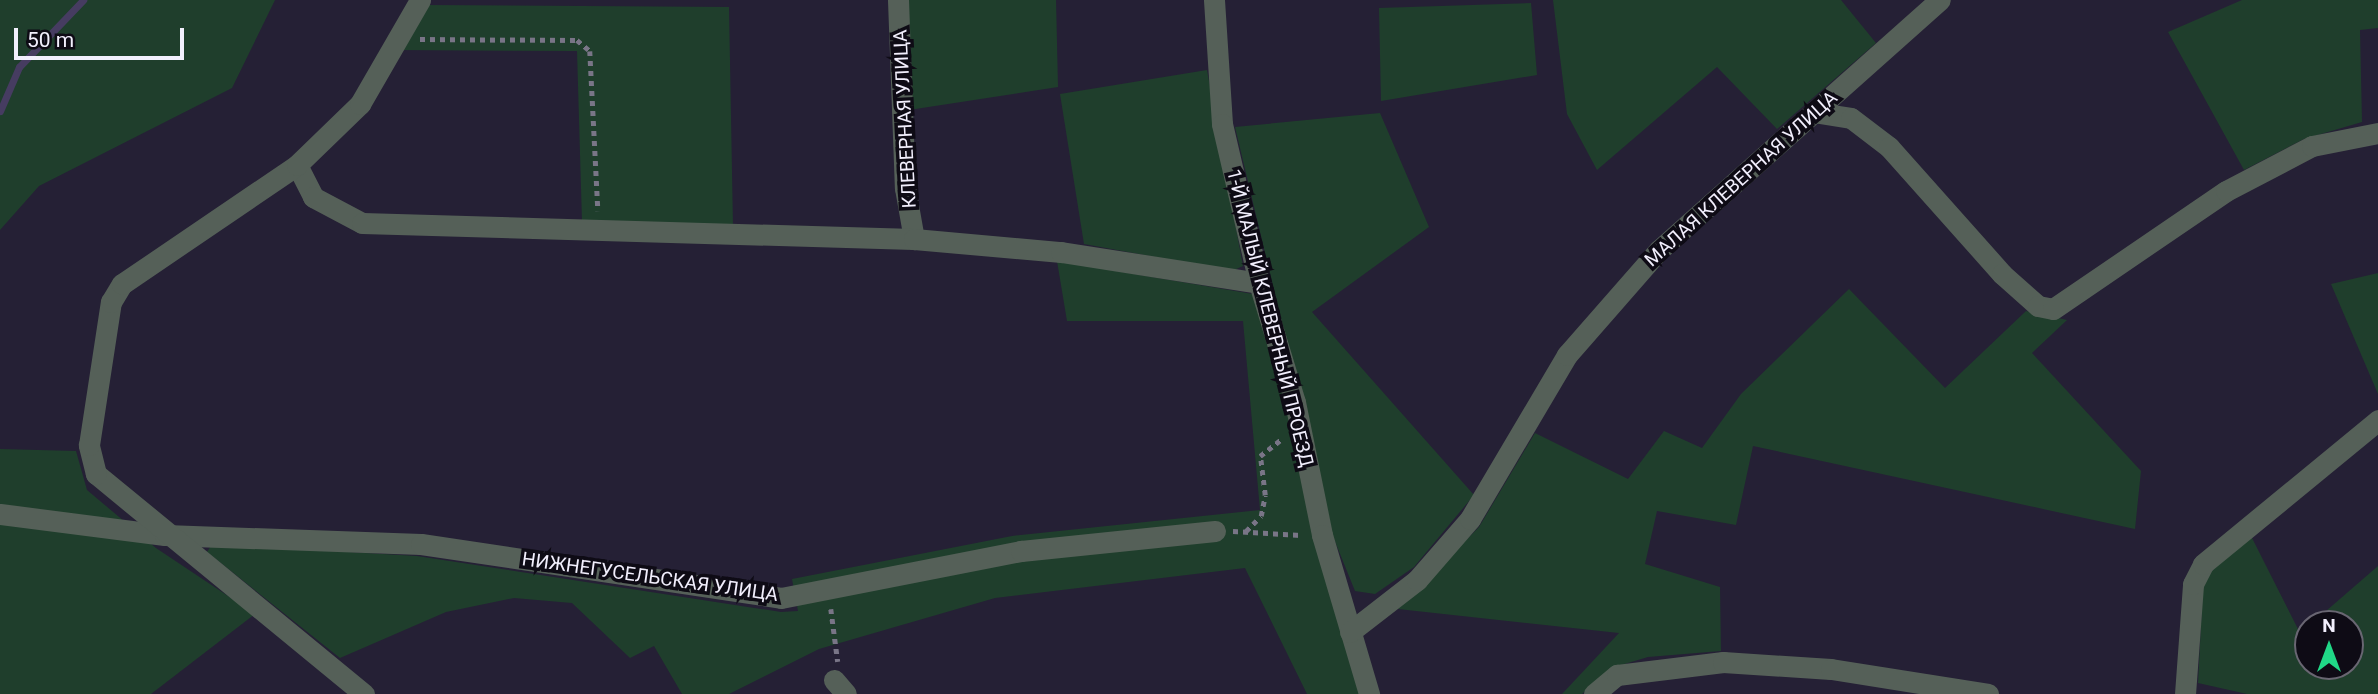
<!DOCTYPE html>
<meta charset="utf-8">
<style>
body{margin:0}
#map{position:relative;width:2378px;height:694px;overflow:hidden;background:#252035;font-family:Roboto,sans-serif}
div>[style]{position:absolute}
.green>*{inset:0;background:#1f3e2c}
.stream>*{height:7px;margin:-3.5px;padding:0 3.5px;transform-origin:3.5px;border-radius:3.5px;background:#463c61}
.path>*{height:4.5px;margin-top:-2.25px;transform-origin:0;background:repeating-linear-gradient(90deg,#797587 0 5px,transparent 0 10px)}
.street>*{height:21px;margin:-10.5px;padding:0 10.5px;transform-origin:10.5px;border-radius:10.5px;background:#556058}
span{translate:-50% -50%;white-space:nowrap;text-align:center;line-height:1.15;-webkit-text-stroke:7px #0e0b15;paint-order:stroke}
.street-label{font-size:19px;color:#f2effd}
.north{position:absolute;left:2294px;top:610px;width:70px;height:70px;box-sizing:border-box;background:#0e0b15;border:2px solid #696672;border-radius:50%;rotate:0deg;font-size:19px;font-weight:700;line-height:28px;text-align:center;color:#f2effd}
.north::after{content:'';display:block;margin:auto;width:24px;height:32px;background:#20d887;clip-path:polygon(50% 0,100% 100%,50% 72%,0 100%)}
.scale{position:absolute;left:14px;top:28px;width:170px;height:32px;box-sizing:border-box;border:4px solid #f2effd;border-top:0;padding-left:9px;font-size:21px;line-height:24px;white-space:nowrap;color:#f2effd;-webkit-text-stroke:5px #0e0b15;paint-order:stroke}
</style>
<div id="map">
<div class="green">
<i style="clip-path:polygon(0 0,275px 0,232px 88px,39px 186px,0 230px)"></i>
<i style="clip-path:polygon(907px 0,1056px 0,1058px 87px,909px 110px)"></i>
<i style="clip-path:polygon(1553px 0,1841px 0,1876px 43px,1777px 129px,1717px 67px,1597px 170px,1567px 114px)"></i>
<i style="clip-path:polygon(2242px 0,2378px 0,2378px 28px,2360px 30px,2362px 122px,2304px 139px,2244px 170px,2168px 32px)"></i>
<i style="clip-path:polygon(1531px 3px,1537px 75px,1381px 101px,1379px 8px)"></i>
<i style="clip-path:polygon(425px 5px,729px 7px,733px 226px,582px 222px,577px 51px,393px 50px)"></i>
<i style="clip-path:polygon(1207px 70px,1243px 266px,1232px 271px,1084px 244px,1060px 94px)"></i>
<i style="clip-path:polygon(1380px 113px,1429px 227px,1312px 312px,1474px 495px,1414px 567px,1375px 594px,1355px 591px,1332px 534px,1235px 127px)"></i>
<i style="clip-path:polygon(1057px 261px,1253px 294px,1272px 329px,1360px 694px,1307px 694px,1245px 568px,995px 598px,819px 649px,729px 694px,682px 694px,654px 646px,630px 658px,572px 603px,514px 598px,446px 612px,340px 658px,207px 552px,212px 544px,417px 556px,781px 612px,798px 611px,792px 579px,1012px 536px,1260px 510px,1243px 321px,1067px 321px)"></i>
<i style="clip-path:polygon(2378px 273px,2378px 394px,2331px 284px)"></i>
<i style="clip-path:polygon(1849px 289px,1945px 388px,2026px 311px,2067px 320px,2032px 353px,2141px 471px,2135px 529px,1753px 446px,1736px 525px,1657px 511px,1645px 564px,1720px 587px,1721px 651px,1648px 657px,1611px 668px,1582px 694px,1562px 694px,1619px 633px,1398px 609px,1479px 527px,1535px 433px,1628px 479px,1664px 431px,1702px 448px,1741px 394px)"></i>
<i style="clip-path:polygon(0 449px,76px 451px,87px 490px,156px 548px,255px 614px,151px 694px,0 694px)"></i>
<i style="clip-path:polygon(2250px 534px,2300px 633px,2308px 626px,2308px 666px,2350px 666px,2350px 624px,2311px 624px,2378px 566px,2378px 694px,2247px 694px,2198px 683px,2203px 586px,2212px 568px)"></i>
</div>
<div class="stream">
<i style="left:0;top:111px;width:48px;rotate:-66.6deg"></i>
<i style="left:19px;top:67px;width:93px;rotate:-46.3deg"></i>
</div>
<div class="path">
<i style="left:420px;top:39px;width:157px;rotate:0.4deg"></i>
<i style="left:577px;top:40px;width:17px;rotate:40deg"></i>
<i style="left:590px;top:51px;width:160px;rotate:87.1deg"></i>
<i style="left:1233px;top:531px;width:68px;rotate:3.4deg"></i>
<i style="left:1246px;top:531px;width:21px;rotate:-45deg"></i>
<i style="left:1261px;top:516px;width:21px;rotate:-79deg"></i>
<i style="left:1265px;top:495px;width:39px;rotate:-97deg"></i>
<i style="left:1260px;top:456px;width:29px;rotate:-38deg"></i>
<i style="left:831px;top:609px;width:53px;rotate:82.5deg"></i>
</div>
<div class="street">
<i style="left:898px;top:0;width:188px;rotate:87.9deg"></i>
<i style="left:905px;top:188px;width:52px;rotate:80deg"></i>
<i style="left:1214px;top:0;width:124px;rotate:86.3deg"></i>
<i style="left:1222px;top:124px;width:163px;rotate:76.9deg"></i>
<i style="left:1259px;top:283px;width:124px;rotate:73.2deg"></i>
<i style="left:1295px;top:402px;width:136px;rotate:78.5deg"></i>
<i style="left:1322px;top:535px;width:166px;rotate:73.5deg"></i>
<i style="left:1813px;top:112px;width:38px;rotate:9deg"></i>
<i style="left:1851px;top:118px;width:48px;rotate:37.3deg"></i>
<i style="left:1889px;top:147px;width:170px;rotate:48.3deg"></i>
<i style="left:2002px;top:274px;width:48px;rotate:41.6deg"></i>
<i style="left:2038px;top:306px;width:15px;rotate:11deg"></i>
<i style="left:2053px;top:309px;width:209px;rotate:-34.3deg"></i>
<i style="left:2226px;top:191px;width:97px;rotate:-27.6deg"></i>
<i style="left:2312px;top:146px;width:67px;rotate:-11.1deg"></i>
<i style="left:297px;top:165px;width:36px;rotate:63deg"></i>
<i style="left:313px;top:197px;width:55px;rotate:28deg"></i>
<i style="left:362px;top:223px;width:552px;rotate:1.66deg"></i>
<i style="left:914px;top:239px;width:148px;rotate:5.1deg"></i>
<i style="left:1061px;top:252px;width:200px;rotate:8.9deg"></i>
<i style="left:0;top:514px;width:166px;rotate:7.3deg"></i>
<i style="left:165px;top:535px;width:256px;rotate:2deg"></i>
<i style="left:421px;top:544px;width:364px;rotate:8.5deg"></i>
<i style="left:781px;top:598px;width:245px;rotate:-11.1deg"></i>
<i style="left:1021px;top:551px;width:195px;rotate:-5.9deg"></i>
<i style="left:1350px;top:632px;width:85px;rotate:-37.8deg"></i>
<i style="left:1417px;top:580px;width:81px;rotate:-49deg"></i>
<i style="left:1470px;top:519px;width:191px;rotate:-59.4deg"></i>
<i style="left:1567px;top:355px;width:140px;rotate:-48.8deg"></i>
<i style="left:1659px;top:250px;width:376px;rotate:-41.7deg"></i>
<i style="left:834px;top:680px;width:18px;rotate:49deg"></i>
<i style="left:364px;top:694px;width:347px;rotate:-140.6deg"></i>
<i style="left:96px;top:474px;width:30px;rotate:-104deg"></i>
<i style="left:89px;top:445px;width:145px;rotate:-81.3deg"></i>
<i style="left:111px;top:302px;width:21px;rotate:-59deg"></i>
<i style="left:122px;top:284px;width:212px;rotate:-34.2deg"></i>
<i style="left:297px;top:165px;width:88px;rotate:-44.1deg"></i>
<i style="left:360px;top:104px;width:120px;rotate:-60deg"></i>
<i style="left:1594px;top:694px;width:30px;rotate:-40deg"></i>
<i style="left:1617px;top:675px;width:107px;rotate:-7deg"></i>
<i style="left:1723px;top:662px;width:108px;rotate:3.7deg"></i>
<i style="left:1831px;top:669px;width:159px;rotate:9deg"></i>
<i style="left:2185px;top:694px;width:110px;rotate:-85.8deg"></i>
<i style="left:2193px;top:584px;width:22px;rotate:-63deg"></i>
<i style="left:2203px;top:564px;width:227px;rotate:-39.4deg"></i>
</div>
<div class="street-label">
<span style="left:905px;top:119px;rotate:-93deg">КЛЕВЕРНАЯ УЛИЦА</span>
<span style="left:1741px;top:179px;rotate:-42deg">МАЛАЯ КЛЕВЕРНАЯ УЛИЦА</span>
<span style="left:1270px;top:318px;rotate:76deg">1-Й МАЛЫЙ КЛЕВЕРНЫЙ ПРОЕЗД</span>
<span style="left:650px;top:577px;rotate:8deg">НИЖНЕГУСЕЛЬСКАЯ УЛИЦА</span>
</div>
<div class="north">N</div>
<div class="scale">50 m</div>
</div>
